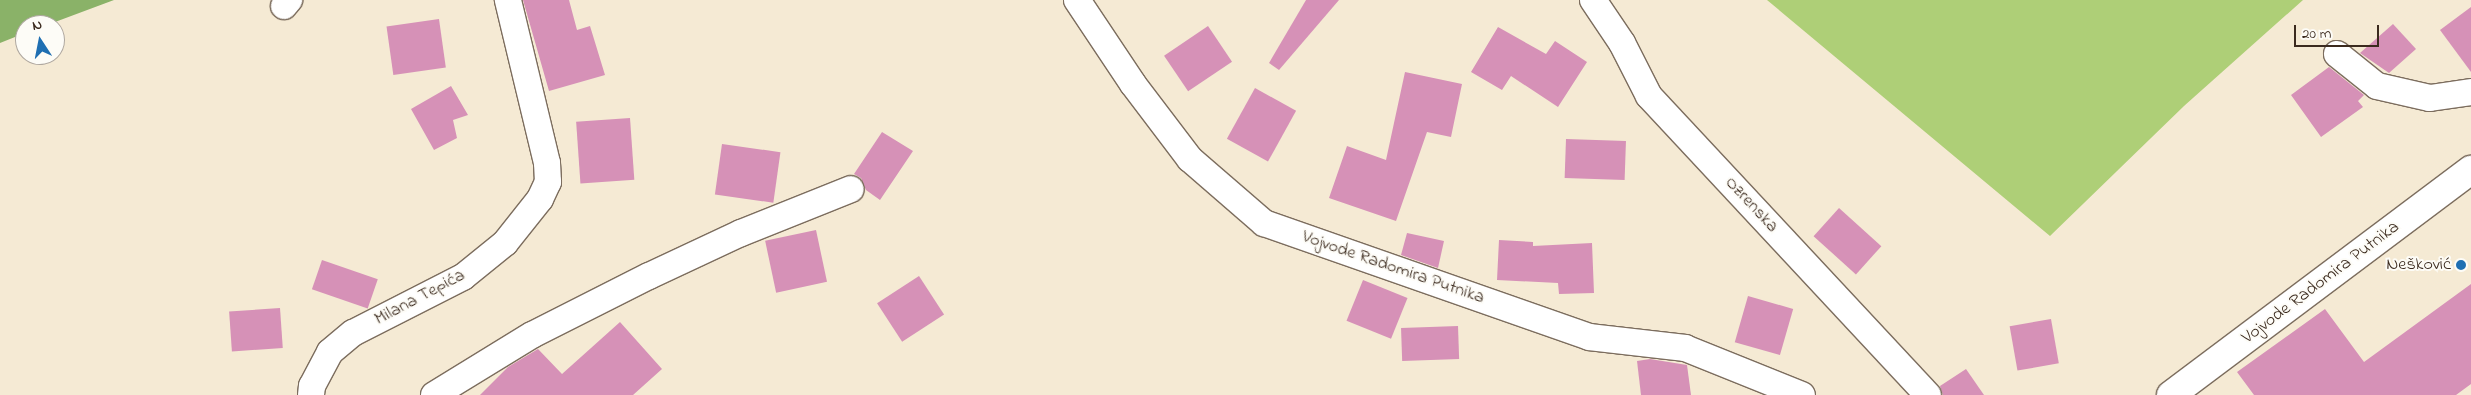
<!DOCTYPE html>
<meta charset="utf-8">
<style>
body{margin:0}
#map{position:relative;width:2471px;height:395px;overflow:hidden;background:#f5ead4;font-family:"Indie Flower",sans-serif}
div>[style]{position:absolute}
.green>*{inset:0;background:#aecf77}
.forest>*{inset:0;background:#8ab268}
.building>*{inset:0;background:#d691b7;transform-origin:0 0}
.roads{filter:drop-shadow(1px 0 #7c6d5e) drop-shadow(-1px 0 #7c6d5e) drop-shadow(0 1px #7c6d5e) drop-shadow(0 -1px #7c6d5e)}
.minor>*{height:26px;margin:-13px;padding:0 13px;transform-origin:13px;border-radius:13px;background:#fff}
.secondary>*{height:28px;margin:-14px;padding:0 14px;transform-origin:14px;border-radius:14px;background:#fff}
.dots>*{width:14px;height:14px;translate:-50% -50%;box-sizing:border-box;border:2px solid #fdfcf7;border-radius:50%}
span{translate:-50% -50%;white-space:nowrap;text-align:center;line-height:1.15;-webkit-text-stroke:4px #fdfcf7;paint-order:stroke}
.street-label{font-size:18px;color:#3b2a1e}
.poi-label{font-size:18px;color:#3b2a1e}
.right{translate:-100% -50%;text-align:right}
.north{position:absolute;left:15px;top:15px;width:50px;height:50px;box-sizing:border-box;background:#fdfcf7;border:1px solid #afa8a0;border-radius:50%;rotate:349deg;font-size:14px;font-weight:700;line-height:20px;text-align:center;color:#3b2a1e}
.north::after{content:'';display:block;margin:auto;width:18px;height:22px;background:#1f6fb2;clip-path:polygon(50% 0,100% 100%,50% 72%,0 100%)}
.scale{position:absolute;left:2294px;top:25px;width:85px;height:22px;box-sizing:border-box;border:2px solid #3b2a1e;border-top:0;padding-left:6px;font-size:15px;line-height:18px;white-space:nowrap;color:#3b2a1e;-webkit-text-stroke:4px #fdfcf7;paint-order:stroke}
</style>
<div id="map">
<div class="green">
<i style="clip-path:polygon(1767px 0,2303px 0,2184px 106px,2050px 236px)"></i>
</div>
<div class="forest">
<i style="clip-path:polygon(0 0,114px 0,47px 25px,25px 25px,25px 33px,0 43px)"></i>
</div>
<div class="building">
<i style="clip-path:polygon(523px 0,569px 0,577px 30px,590px 26px,605px 75px,549px 91px)"></i>
<i style="clip-path:polygon(1306px 0,1339px 0,1279px 70px,1269px 63px)"></i>
<i style="clip-path:polygon(2471px 7px,2471px 72px,2440px 30px)"></i>
<i style="left:439px;top:19px;width:49px;height:53px;rotate:82deg"></i>
<i style="clip-path:polygon(2393px 24px,2416px 49px,2389px 73px,2360px 53px)"></i>
<i style="left:1208px;top:26px;width:43px;height:53px;rotate:56deg"></i>
<i style="clip-path:polygon(1498px 27px,1546px 54px,1555px 41px,1587px 62px,1558px 107px,1511px 76px,1502px 90px,1471px 72px)"></i>
<i style="clip-path:polygon(2329px 67px,2364px 95px,2358px 101px,2363px 107px,2321px 137px,2291px 95px)"></i>
<i style="clip-path:polygon(1405px 72px,1462px 84px,1451px 137px,1427px 132px,1396px 221px,1329px 198px,1347px 146px,1386px 160px)"></i>
<i style="clip-path:polygon(451px 86px,468px 115px,453px 120px,457px 138px,434px 150px,411px 109px)"></i>
<i style="left:1255px;top:88px;width:47px;height:58px;rotate:29deg"></i>
<i style="left:630px;top:118px;width:62px;height:54px;rotate:86deg"></i>
<i style="clip-path:polygon(882px 132px,913px 151px,880px 200px,866px 190px,861px 178px,854px 174px)"></i>
<i style="left:1566px;top:139px;width:60px;height:39px;rotate:2deg"></i>
<i style="left:722px;top:144px;width:59px;height:51px;rotate:8deg"></i>
<i style="left:1839px;top:208px;width:57px;height:38px;rotate:42deg"></i>
<i style="left:816px;top:230px;width:53px;height:52px;rotate:78deg"></i>
<i style="clip-path:polygon(1407px 233px,1444px 241px,1438px 268px,1401px 255px)"></i>
<i style="clip-path:polygon(1499px 240px,1533px 242px,1533px 246px,1592px 243px,1594px 293px,1559px 294px,1558px 283px,1497px 280px)"></i>
<i style="left:322px;top:260px;width:59px;height:31px;rotate:19deg"></i>
<i style="left:919px;top:276px;width:46px;height:50px;rotate:57deg"></i>
<i style="left:1363px;top:280px;width:48px;height:44px;rotate:22deg"></i>
<i style="clip-path:polygon(2471px 284px,2471px 384px,2456px 395px,2254px 395px,2237px 372px,2325px 309px,2364px 362px)"></i>
<i style="left:1748px;top:296px;width:47px;height:48px;rotate:16deg"></i>
<i style="left:280px;top:308px;width:40px;height:51px;rotate:86deg"></i>
<i style="left:2051px;top:319px;width:45px;height:42px;rotate:80deg"></i>
<i style="clip-path:polygon(620px 322px,662px 369px,633px 395px,480px 395px,508px 367px,538px 349px,562px 374px)"></i>
<i style="left:1458px;top:326px;width:33px;height:57px;rotate:88deg"></i>
<i style="clip-path:polygon(1650px 359px,1687px 365px,1691px 395px,1641px 395px,1637px 361px)"></i>
<i style="clip-path:polygon(1966px 369px,1984px 395px,1943px 395px,1940px 386px)"></i>
</div>
<div class="roads">
<div class="minor">
<i style="left:1077px;top:0;width:101px;rotate:56.3deg"></i>
<i style="left:1133px;top:84px;width:94px;rotate:52.8deg"></i>
<i style="left:1190px;top:159px;width:98px;rotate:40.9deg"></i>
<i style="left:1264px;top:223px;width:344px;rotate:19.3deg"></i>
<i style="left:1589px;top:337px;width:97px;rotate:6.5deg"></i>
<i style="left:1685px;top:348px;width:126px;rotate:21.9deg"></i>
<i style="left:1593px;top:0;width:52px;rotate:56deg"></i>
<i style="left:1622px;top:43px;width:59px;rotate:63deg"></i>
<i style="left:1649px;top:96px;width:409px;rotate:47deg"></i>
<i style="left:284px;top:6px;width:8px;rotate:-50deg"></i>
<i style="left:2337px;top:54px;width:51px;rotate:38.7deg"></i>
<i style="left:2377px;top:86px;width:54px;rotate:12.8deg"></i>
<i style="left:2430px;top:98px;width:41px;rotate:-8.3deg"></i>
<i style="left:311px;top:395px;width:9px;rotate:-84deg"></i>
<i style="left:312px;top:386px;width:38px;rotate:-62deg"></i>
<i style="left:330px;top:352px;width:30px;rotate:-40deg"></i>
<i style="left:353px;top:333px;width:123px;rotate:-27deg"></i>
<i style="left:463px;top:277px;width:54px;rotate:-39deg"></i>
<i style="left:505px;top:243px;width:56px;rotate:-51.5deg"></i>
<i style="left:540px;top:199px;width:19px;rotate:-65deg"></i>
<i style="left:548px;top:182px;width:19px;rotate:-93deg"></i>
<i style="left:547px;top:163px;width:168px;rotate:-103.5deg"></i>
<i style="left:434px;top:395px;width:115px;rotate:-31.5deg"></i>
<i style="left:532px;top:335px;width:131px;rotate:-26.8deg"></i>
<i style="left:649px;top:276px;width:102px;rotate:-25.1deg"></i>
<i style="left:741px;top:233px;width:118px;rotate:-21.8deg"></i>
</div>
<div class="secondary">
<i style="left:2171px;top:395px;width:375px;rotate:-36.9deg"></i>
</div>
</div>
<div class="dots">
<i style="left:2461px;top:265px;background:#1f6fb2"></i>
</div>
<div class="street-label">
<span style="left:1751px;top:205px;rotate:47deg">Ozrenska</span>
<span style="left:1393px;top:268px;rotate:19deg">Vojvode Radomira Putnika</span>
<span style="left:2321px;top:283px;rotate:-37deg">Vojvode Radomira Putnika</span>
<span style="left:420px;top:298px;rotate:-28deg">Milana Tepića</span>
</div>
<div class="poi-label">
<span class="right" style="left:2451px;top:265px">Nešković</span>
</div>
<div class="north">N</div>
<div class="scale">20 m</div>
</div>
